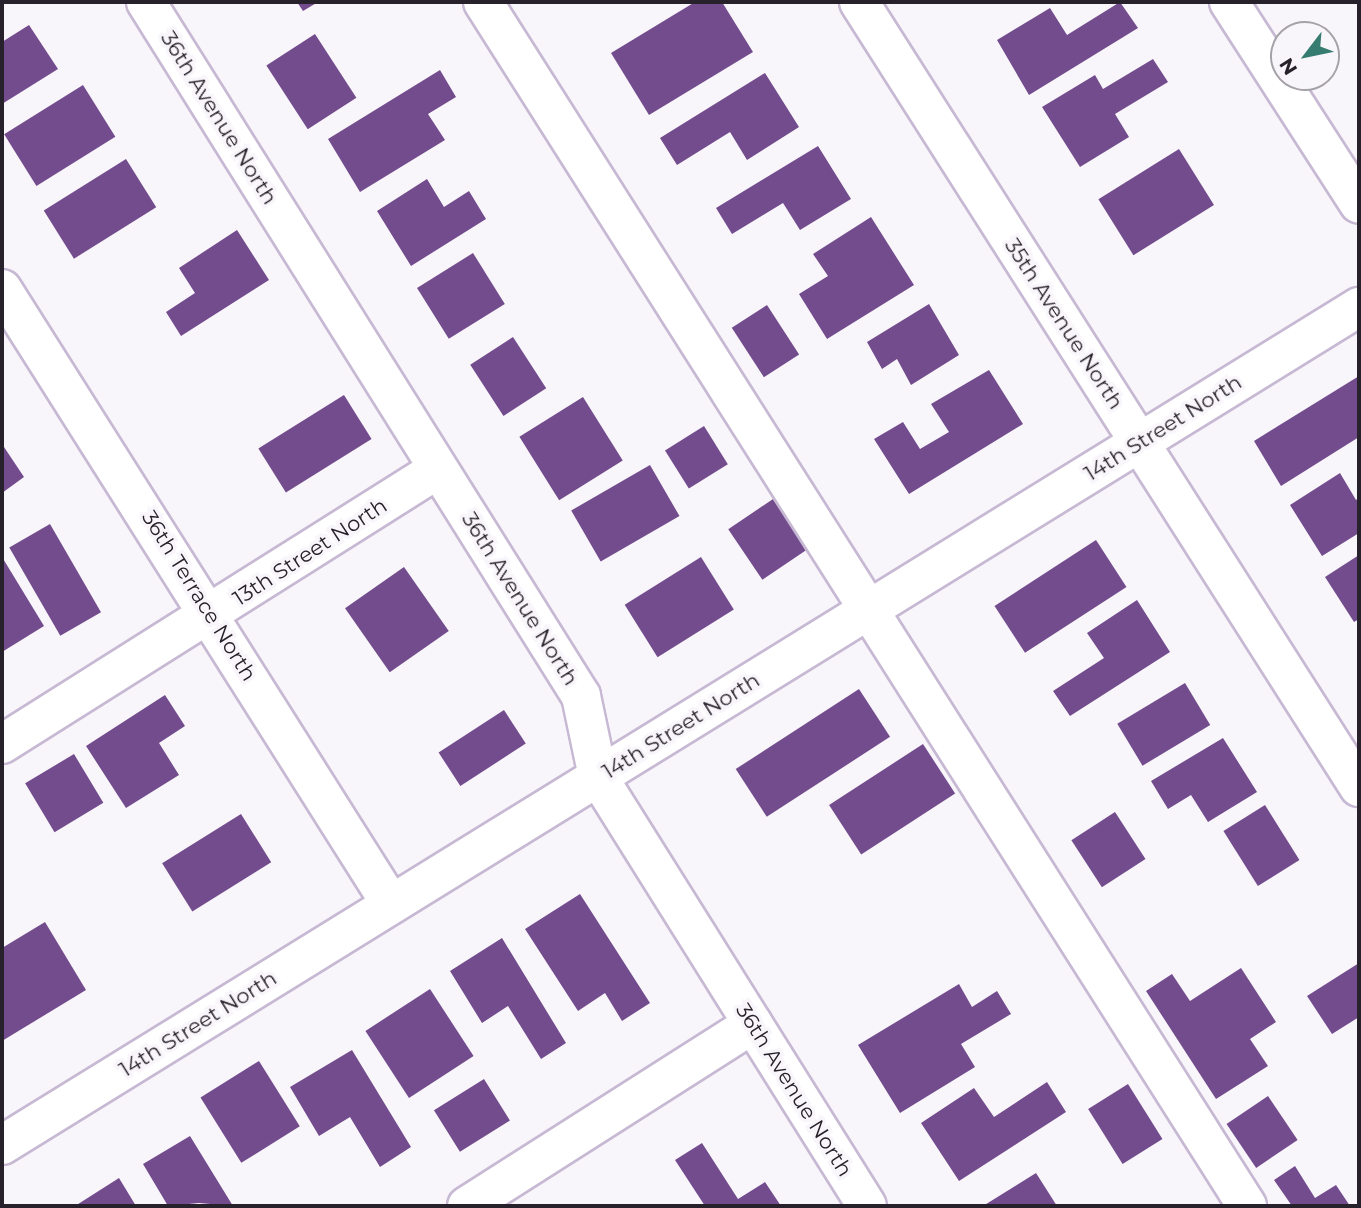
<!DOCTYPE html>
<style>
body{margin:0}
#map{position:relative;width:1361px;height:1208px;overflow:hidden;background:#f9f6fb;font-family:Montserrat,sans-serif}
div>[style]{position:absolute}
.building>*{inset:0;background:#734c8d;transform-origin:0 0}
.roads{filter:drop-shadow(2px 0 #c7b9d3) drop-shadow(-2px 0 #c7b9d3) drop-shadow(0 2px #c7b9d3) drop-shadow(0 -2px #c7b9d3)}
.minor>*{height:38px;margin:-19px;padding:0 19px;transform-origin:19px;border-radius:19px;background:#fff}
span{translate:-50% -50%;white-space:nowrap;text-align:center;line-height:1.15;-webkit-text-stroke:7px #f9f6fb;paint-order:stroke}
.street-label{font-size:21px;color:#27212b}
.frame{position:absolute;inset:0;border:4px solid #27212b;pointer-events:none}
.north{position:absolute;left:1270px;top:21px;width:70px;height:70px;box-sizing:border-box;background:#f9f6fb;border:2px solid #a5a1a8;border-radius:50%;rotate:238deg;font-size:19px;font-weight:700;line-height:28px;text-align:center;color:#27212b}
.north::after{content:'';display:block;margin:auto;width:24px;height:32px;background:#377c70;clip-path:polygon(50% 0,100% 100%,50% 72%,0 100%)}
</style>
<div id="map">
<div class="building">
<i style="clip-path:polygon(297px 2px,318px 2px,303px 11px)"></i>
<i style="clip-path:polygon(695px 2px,722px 2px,753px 52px,649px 115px,611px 53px)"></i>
<i style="clip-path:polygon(1120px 2px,1138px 28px,1029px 95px,997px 40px,1050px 8px,1067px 35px)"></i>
<i style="clip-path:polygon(29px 25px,58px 69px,2px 104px,2px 42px)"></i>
<i style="left:315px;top:34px;width:76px;height:58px;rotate:57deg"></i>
<i style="clip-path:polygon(1153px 59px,1168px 82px,1115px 114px,1129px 137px,1080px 167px,1042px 107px,1095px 75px,1103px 89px)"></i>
<i style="clip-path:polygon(440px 70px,456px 97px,428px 114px,445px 140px,360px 192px,328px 139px)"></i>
<i style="clip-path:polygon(765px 73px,799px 127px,747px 160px,730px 132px,677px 165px,660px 138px)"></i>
<i style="left:83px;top:85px;width:61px;height:93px;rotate:58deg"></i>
<i style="clip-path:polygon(818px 146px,851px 199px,800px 230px,783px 203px,732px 234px,716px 208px)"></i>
<i style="left:1179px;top:149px;width:66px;height:95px;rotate:58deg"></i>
<i style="left:126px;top:159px;width:57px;height:97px;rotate:58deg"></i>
<i style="clip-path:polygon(427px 179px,444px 207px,469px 191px,486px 219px,411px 266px,377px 211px)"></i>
<i style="clip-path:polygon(871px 217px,914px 285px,827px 339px,799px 294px,828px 276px,813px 254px)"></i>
<i style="clip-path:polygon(237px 230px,269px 280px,181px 336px,166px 312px,195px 293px,179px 268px)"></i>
<i style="left:473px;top:253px;width:60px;height:66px;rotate:58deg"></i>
<i style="clip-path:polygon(929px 304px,959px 355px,911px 385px,897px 359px,882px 369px,867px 342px)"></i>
<i style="left:767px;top:305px;width:59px;height:42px;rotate:57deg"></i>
<i style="left:513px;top:337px;width:61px;height:51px;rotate:57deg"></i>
<i style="clip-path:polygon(989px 370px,1023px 424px,909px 494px,874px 439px,903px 422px,920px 449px,949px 432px,931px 404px)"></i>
<i style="clip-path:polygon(1359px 376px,1359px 437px,1281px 486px,1254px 441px)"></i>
<i style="left:344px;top:395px;width:52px;height:101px;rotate:58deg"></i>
<i style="left:583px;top:397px;width:75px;height:75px;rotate:58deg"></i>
<i style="left:704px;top:426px;width:45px;height:46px;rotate:58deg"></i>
<i style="clip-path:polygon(2px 444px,24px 477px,2px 493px)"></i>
<i style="left:650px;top:465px;width:59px;height:91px;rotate:60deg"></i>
<i style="clip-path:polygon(1340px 473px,1356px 500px,1359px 497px,1359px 533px,1322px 556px,1290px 505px)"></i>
<i style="left:773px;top:499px;width:61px;height:54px;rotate:56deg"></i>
<i style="left:50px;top:524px;width:102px;height:47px;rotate:60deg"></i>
<i style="left:1096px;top:540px;width:56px;height:121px;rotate:57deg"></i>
<i style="clip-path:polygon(1359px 555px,1359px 619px,1354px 622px,1325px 577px)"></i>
<i style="clip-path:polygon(2px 557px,44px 626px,2px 652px)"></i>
<i style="left:701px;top:557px;width:62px;height:90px;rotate:58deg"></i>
<i style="left:404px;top:567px;width:78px;height:72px;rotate:55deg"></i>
<i style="clip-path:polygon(1137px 600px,1170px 652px,1070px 716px,1053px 691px,1104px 658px,1087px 633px)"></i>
<i style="left:1185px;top:683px;width:49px;height:79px;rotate:59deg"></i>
<i style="left:859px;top:689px;width:57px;height:147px;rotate:57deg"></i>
<i style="clip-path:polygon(165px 695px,185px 726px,159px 743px,179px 775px,126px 808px,86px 746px)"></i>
<i style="left:504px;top:710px;width:40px;height:78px;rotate:57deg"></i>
<i style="clip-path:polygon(1223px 738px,1257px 792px,1208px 822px,1191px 795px,1168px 809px,1151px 781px)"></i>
<i style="left:923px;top:744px;width:59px;height:112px;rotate:57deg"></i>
<i style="left:74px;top:754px;width:57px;height:57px;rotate:59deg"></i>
<i style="left:1265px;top:805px;width:65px;height:49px;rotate:58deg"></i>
<i style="left:1115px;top:812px;width:56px;height:52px;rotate:57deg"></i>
<i style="left:241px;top:814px;width:57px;height:93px;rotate:58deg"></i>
<i style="clip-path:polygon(580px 894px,650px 1003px,622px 1021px,605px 993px,578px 1011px,525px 929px)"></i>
<i style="clip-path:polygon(45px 922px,86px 990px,2px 1041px,2px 948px)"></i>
<i style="clip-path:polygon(502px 938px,566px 1043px,541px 1059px,508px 1006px,482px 1023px,450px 971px)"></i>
<i style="clip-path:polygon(1359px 963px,1359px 1017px,1332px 1034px,1307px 996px)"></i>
<i style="clip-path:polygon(1241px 968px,1276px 1022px,1250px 1039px,1268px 1066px,1216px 1099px,1146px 991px,1172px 974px,1190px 1001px)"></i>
<i style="clip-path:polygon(959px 984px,972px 1007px,997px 991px,1011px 1014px,961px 1044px,975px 1067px,900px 1113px,858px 1045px)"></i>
<i style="left:430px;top:989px;width:80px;height:77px;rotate:57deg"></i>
<i style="clip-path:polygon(352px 1050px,411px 1147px,380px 1167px,350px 1117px,319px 1136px,290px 1087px)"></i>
<i style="left:259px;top:1061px;width:77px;height:69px;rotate:58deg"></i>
<i style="left:484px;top:1079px;width:49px;height:59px;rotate:58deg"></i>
<i style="clip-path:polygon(1047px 1082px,1066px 1112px,959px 1181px,921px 1123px,974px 1088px,994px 1117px)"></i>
<i style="left:1128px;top:1084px;width:65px;height:47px;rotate:58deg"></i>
<i style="left:1268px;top:1096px;width:53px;height:50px;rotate:56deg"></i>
<i style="clip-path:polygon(190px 1136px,233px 1206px,199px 1203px,168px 1206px,143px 1164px)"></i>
<i style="clip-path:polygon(702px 1143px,738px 1199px,765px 1182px,781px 1206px,705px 1206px,675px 1160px)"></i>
<i style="clip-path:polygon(1295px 1166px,1315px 1198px,1336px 1185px,1350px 1206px,1292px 1206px,1274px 1180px)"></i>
<i style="clip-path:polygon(1036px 1173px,1057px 1206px,983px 1206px)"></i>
<i style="clip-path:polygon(119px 1178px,136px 1206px,75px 1206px)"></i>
</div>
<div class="roads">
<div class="minor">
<i style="left:146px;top:2px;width:819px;rotate:57.92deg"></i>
<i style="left:581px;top:696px;width:83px;rotate:78.1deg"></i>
<i style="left:598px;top:777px;width:506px;rotate:57.91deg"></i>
<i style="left:483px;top:2px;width:1426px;rotate:57.6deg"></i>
<i style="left:859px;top:2px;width:931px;rotate:57.51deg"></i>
<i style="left:1229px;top:2px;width:240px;rotate:57.2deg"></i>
<i style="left:2px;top:289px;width:728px;rotate:57.69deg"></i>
<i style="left:2px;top:744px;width:515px;rotate:-32.24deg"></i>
<i style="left:2px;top:1145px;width:1595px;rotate:-31.7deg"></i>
<i style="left:467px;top:1206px;width:339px;rotate:-32.5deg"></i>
</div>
</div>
<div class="street-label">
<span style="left:219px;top:118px;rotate:58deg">36th Avenue North</span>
<span style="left:1064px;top:324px;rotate:57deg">35th Avenue North</span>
<span style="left:1163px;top:428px;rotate:-32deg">14th Street North</span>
<span style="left:310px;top:552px;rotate:-33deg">13th Street North</span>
<span style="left:199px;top:596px;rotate:58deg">36th Terrace North</span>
<span style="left:520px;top:599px;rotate:58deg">36th Avenue North</span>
<span style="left:681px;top:726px;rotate:-32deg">14th Street North</span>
<span style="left:198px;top:1024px;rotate:-32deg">14th Street North</span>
<span style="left:794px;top:1090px;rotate:58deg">36th Avenue North</span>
</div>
<div class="frame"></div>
<div class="north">N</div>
</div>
